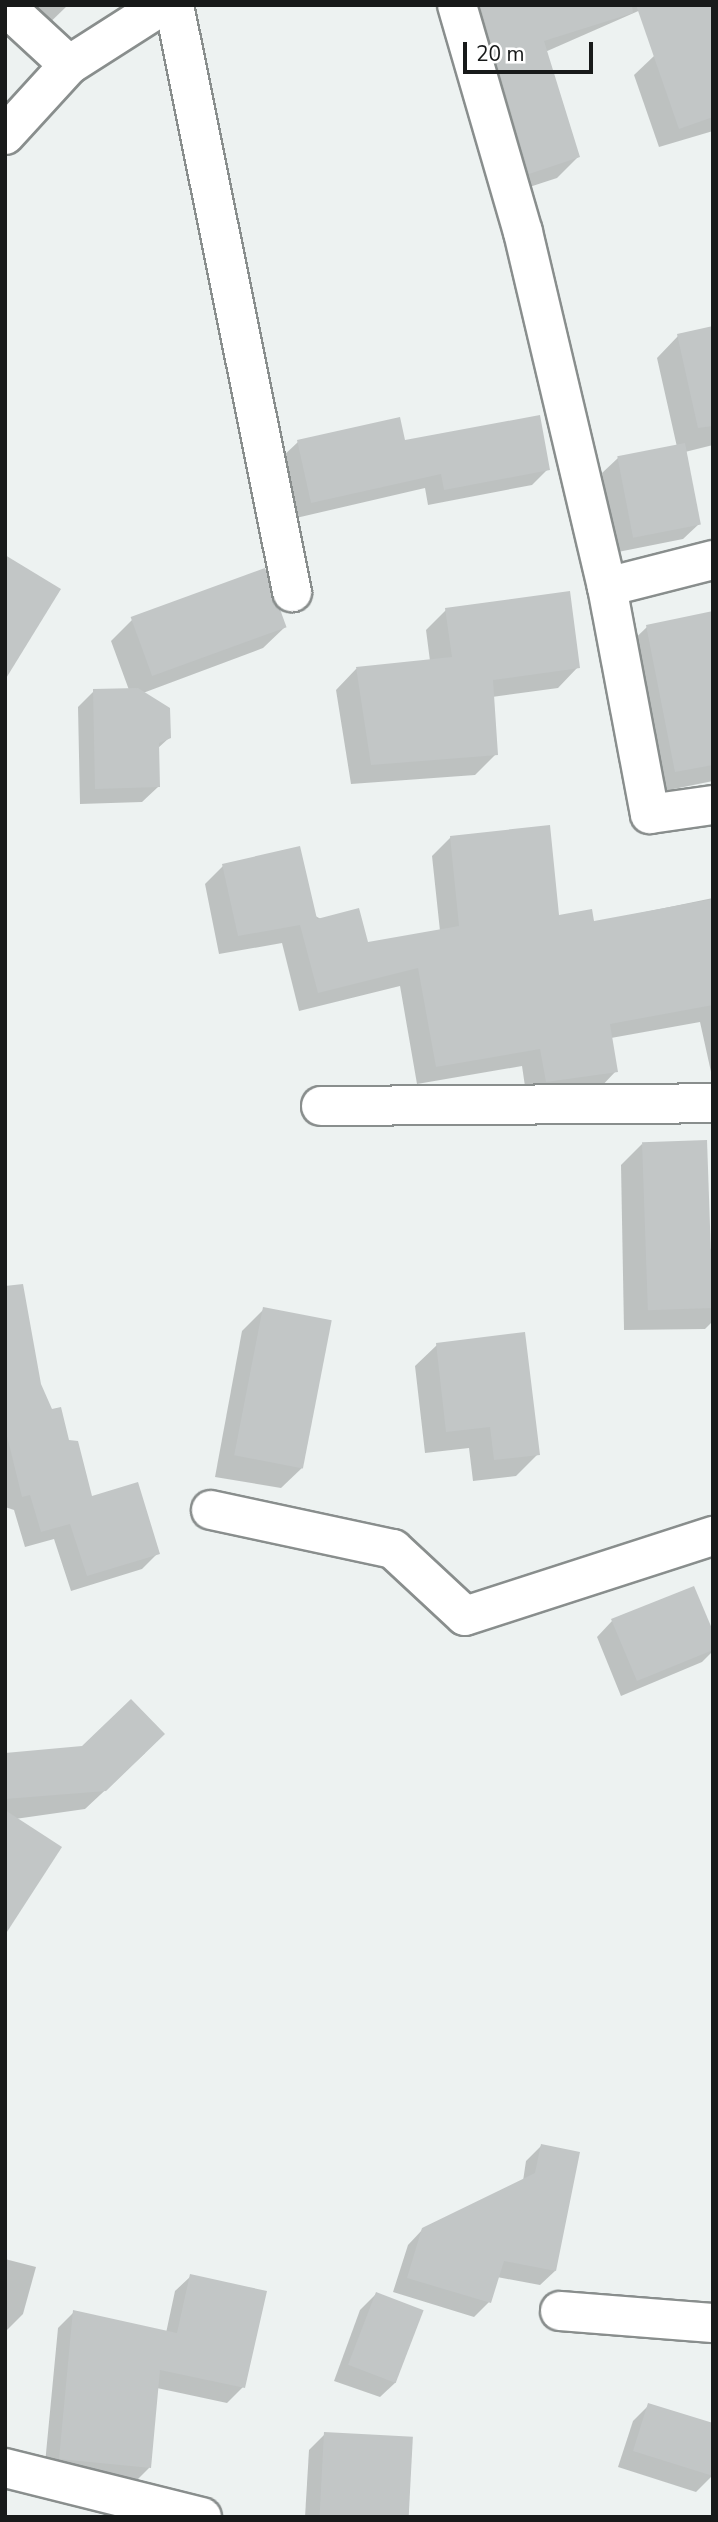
<!DOCTYPE html>
<style>
body{margin:0}
#map{position:relative;width:718px;height:2522px;overflow:hidden;background:#edf2f1;font-family:"Nunito Sans",sans-serif}
div>[style]{position:absolute}
.shadow>*{inset:0;background:#0003}
.building>*{inset:0;background:#c2c6c6;transform-origin:0 0}
.roads{filter:drop-shadow(2px 0 #898e8d) drop-shadow(-2px 0 #898e8d) drop-shadow(0 2px #898e8d) drop-shadow(0 -2px #898e8d)}
.minor>*{height:38px;margin:-19px;padding:0 19px;transform-origin:19px;border-radius:19px;background:#fff}
span{translate:-50% -50%;white-space:nowrap;text-align:center;line-height:1.15;-webkit-text-stroke:5px #fff;paint-order:stroke}
.frame{position:absolute;inset:0;border:7px solid #181a1a;pointer-events:none}
.scale{position:absolute;left:463px;top:42px;width:130px;height:32px;box-sizing:border-box;border:4px solid #181a1a;border-top:0;padding-left:9px;font-size:21px;line-height:24px;white-space:nowrap;color:#181a1a;-webkit-text-stroke:5px #fff;paint-order:stroke}
</style>
<div id="map">
<div class="shadow">
<i style="clip-path:polygon(5px 5px,68px 5px,33px 39px)"></i>
<i style="clip-path:polygon(475px 5px,652px 5px,545px 52px,578px 157px,557px 178px,508px 194px)"></i>
<i style="clip-path:polygon(713px 36px,713px 131px,659px 147px,634px 75px,654px 56px)"></i>
<i style="clip-path:polygon(713px 328px,713px 445px,685px 452px,699px 524px,683px 539px,618px 552px,602px 473px,618px 458px,677px 447px,657px 358px,678px 336px)"></i>
<i style="clip-path:polygon(298px 442px,404px 442px,548px 469px,532px 485px,428px 505px,425px 488px,296px 518px,282px 457px)"></i>
<i style="clip-path:polygon(446px 610px,578px 667px,558px 688px,492px 697px,496px 754px,475px 775px,351px 784px,336px 690px,356px 669px,430px 661px,426px 630px)"></i>
<i style="clip-path:polygon(713px 613px,713px 781px,654px 793px,625px 648px,647px 627px)"></i>
<i style="clip-path:polygon(132px 620px,285px 627px,263px 648px,143px 693px,169px 738px,157px 749px,158px 787px,142px 802px,80px 804px,78px 707px,94px 691px,129px 690px,111px 641px)"></i>
<i style="clip-path:polygon(451px 837px,557px 917px,592px 923px,713px 898px,713px 1081px,700px 1022px,611px 1038px,616px 1071px,598px 1090px,527px 1100px,522px 1066px,417px 1084px,400px 986px,299px 1011px,282px 943px,219px 954px,205px 884px,223px 866px,367px 944px,440px 931px,432px 856px)"></i>
<i style="clip-path:polygon(642px 1144px,713px 1253px,713px 1321px,705px 1329px,624px 1330px,621px 1165px)"></i>
<i style="clip-path:polygon(264px 1309px,303px 1467px,281px 1488px,215px 1477px,242px 1331px)"></i>
<i style="clip-path:polygon(5px 1340px,40px 1385px,91px 1498px,158px 1553px,142px 1569px,71px 1591px,54px 1539px,25px 1547px,14px 1510px,5px 1507px)"></i>
<i style="clip-path:polygon(437px 1345px,538px 1454px,516px 1476px,473px 1481px,469px 1448px,425px 1453px,415px 1366px)"></i>
<i style="clip-path:polygon(612px 1621px,713px 1635px,713px 1651px,702px 1662px,621px 1696px,597px 1637px)"></i>
<i style="clip-path:polygon(145px 1753px,85px 1809px,15px 1819px,5px 1932px,5px 1754px)"></i>
<i style="clip-path:polygon(541px 2146px,555px 2271px,540px 2285px,497px 2277px,489px 2302px,474px 2317px,393px 2292px,408px 2245px,423px 2229px,523px 2181px,526px 2161px)"></i>
<i style="clip-path:polygon(5px 2259px,36px 2267px,23px 2314px,5px 2332px)"></i>
<i style="clip-path:polygon(191px 2276px,243px 2387px,227px 2403px,157px 2388px,149px 2468px,133px 2484px,44px 2474px,58px 2328px,74px 2312px,166px 2333px,175px 2291px)"></i>
<i style="clip-path:polygon(376px 2294px,396px 2382px,380px 2397px,334px 2381px,360px 2310px)"></i>
<i style="clip-path:polygon(649px 2405px,712px 2476px,696px 2492px,618px 2467px,633px 2421px)"></i>
<i style="clip-path:polygon(325px 2434px,407px 2517px,305px 2517px,309px 2450px)"></i>
</div>
<div class="building">
<i style="clip-path:polygon(480px 5px,632px 5px,633px 13px,544px 41px,580px 157px,529px 174px)"></i>
<i style="clip-path:polygon(636px 5px,713px 5px,713px 117px,679px 129px)"></i>
<i style="clip-path:polygon(713px 326px,713px 426px,698px 428px,677px 334px)"></i>
<i style="clip-path:polygon(540px 415px,550px 470px,444px 490px,441px 474px,311px 503px,297px 440px,400px 417px,405px 440px)"></i>
<i style="left:685px;top:443px;width:83px;height:69px;rotate:79deg"></i>
<i style="clip-path:polygon(5px 555px,61px 589px,5px 680px)"></i>
<i style="left:265px;top:568px;width:63px;height:143px;rotate:70deg"></i>
<i style="clip-path:polygon(570px 591px,580px 668px,493px 680px,498px 755px,371px 765px,356px 667px,452px 657px,445px 608px)"></i>
<i style="clip-path:polygon(713px 611px,713px 765px,675px 772px,646px 625px)"></i>
<i style="clip-path:polygon(138px 688px,170px 708px,171px 738px,159px 743px,160px 787px,95px 789px,93px 689px)"></i>
<i style="clip-path:polygon(550px 825px,559px 915px,592px 909px,594px 921px,713px 899px,713px 1005px,610px 1024px,618px 1072px,546px 1082px,540px 1049px,436px 1067px,418px 968px,318px 993px,300px 925px,238px 936px,222px 864px,300px 846px,317px 919px,359px 908px,368px 942px,459px 926px,450px 836px)"></i>
<i style="left:707px;top:1140px;width:168px;height:65px;rotate:88deg"></i>
<i style="clip-path:polygon(23px 1284px,41px 1384px,52px 1409px,61px 1407px,69px 1440px,78px 1441px,92px 1496px,138px 1482px,160px 1554px,87px 1576px,70px 1524px,41px 1532px,30px 1495px,22px 1497px,5px 1428px,5px 1286px)"></i>
<i style="left:263px;top:1307px;width:70px;height:151px;rotate:11deg"></i>
<i style="clip-path:polygon(525px 1332px,540px 1455px,494px 1460px,490px 1427px,446px 1432px,436px 1343px)"></i>
<i style="clip-path:polygon(694px 1586px,713px 1631px,713px 1650px,637px 1681px,611px 1619px)"></i>
<i style="clip-path:polygon(131px 1699px,165px 1734px,106px 1791px,5px 1799px,5px 1753px,82px 1746px)"></i>
<i style="clip-path:polygon(5px 1810px,62px 1847px,5px 1935px)"></i>
<i style="clip-path:polygon(541px 2144px,580px 2152px,556px 2271px,504px 2261px,491px 2303px,407px 2278px,422px 2228px,535px 2173px)"></i>
<i style="clip-path:polygon(190px 2274px,267px 2291px,245px 2388px,160px 2370px,151px 2468px,59px 2459px,73px 2310px,177px 2333px)"></i>
<i style="left:376px;top:2292px;width:51px;height:78px;rotate:21deg"></i>
<i style="clip-path:polygon(648px 2403px,713px 2423px,713px 2476px,633px 2451px)"></i>
<i style="left:324px;top:2432px;width:89px;height:85px;rotate:3deg"></i>
</div>
<div class="roads">
<div class="minor">
<i style="left:174px;top:5px;width:599px;rotate:78.63deg"></i>
<i style="left:457px;top:5px;width:236px;rotate:73.8deg"></i>
<i style="left:523px;top:232px;width:365px;rotate:76.7deg"></i>
<i style="left:607px;top:587px;width:231px;rotate:79.3deg"></i>
<i style="left:650px;top:814px;width:64px;rotate:-8.1deg"></i>
<i style="left:5px;top:6px;width:87px;rotate:42.7deg"></i>
<i style="left:5px;top:135px;width:95px;rotate:-47.6deg"></i>
<i style="left:69px;top:65px;width:112px;rotate:-32.6deg"></i>
<i style="left:607px;top:587px;width:109px;rotate:-14.3deg"></i>
<i style="left:321px;top:1106px;width:392px;rotate:-0.4deg"></i>
<i style="left:211px;top:1510px;width:186px;rotate:12.1deg"></i>
<i style="left:393px;top:1549px;width:98px;rotate:42.9deg"></i>
<i style="left:465px;top:1616px;width:261px;rotate:-17.9deg"></i>
<i style="left:560px;top:2311px;width:153px;rotate:4.5deg"></i>
<i style="left:5px;top:2468px;width:203px;rotate:14deg"></i>
</div>
</div>
<div class="frame"></div>
<div class="scale">20 m</div>
</div>
